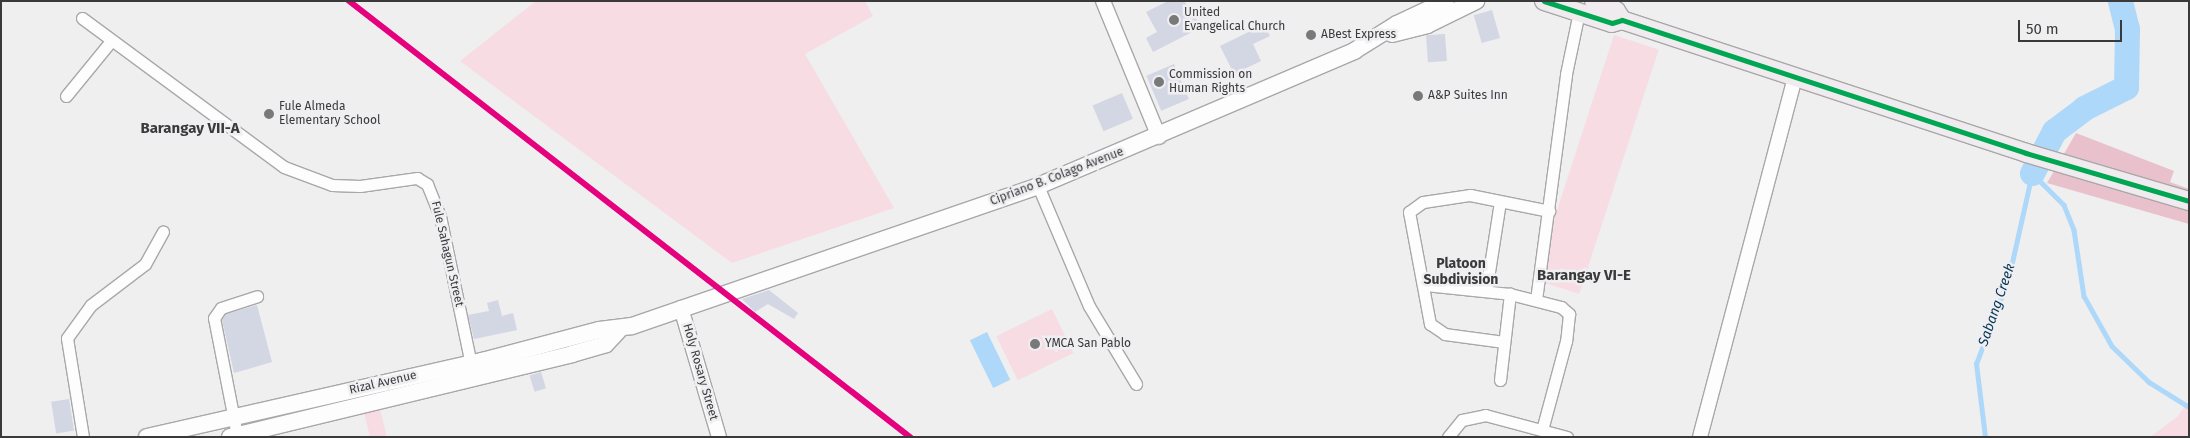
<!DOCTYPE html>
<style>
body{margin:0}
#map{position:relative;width:2190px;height:438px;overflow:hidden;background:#efeff0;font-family:"Fira Sans",sans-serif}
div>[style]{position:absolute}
.green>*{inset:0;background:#f7dce3;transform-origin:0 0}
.forest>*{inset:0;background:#e9c1cc}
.water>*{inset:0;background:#aed8f9;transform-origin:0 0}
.stream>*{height:4.5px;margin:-2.25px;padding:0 2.25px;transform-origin:2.25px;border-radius:2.25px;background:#aed8f9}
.river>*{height:25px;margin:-12.5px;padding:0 12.5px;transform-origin:12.5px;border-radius:12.5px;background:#aed8f9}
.building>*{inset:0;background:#d3d6e3;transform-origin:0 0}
.roads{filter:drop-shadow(1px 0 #a8a8a8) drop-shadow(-1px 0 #a8a8a8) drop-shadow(0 1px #a8a8a8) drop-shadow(0 -1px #a8a8a8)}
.minor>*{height:11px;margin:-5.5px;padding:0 5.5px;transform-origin:5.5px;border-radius:5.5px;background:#fdfdfd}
.tertiary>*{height:14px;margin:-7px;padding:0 7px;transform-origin:7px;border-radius:7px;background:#fdfdfd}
.secondary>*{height:16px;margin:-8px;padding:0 8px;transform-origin:8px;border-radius:8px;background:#fdfdfd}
.primary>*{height:18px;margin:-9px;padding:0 9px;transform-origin:9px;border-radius:9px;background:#f0ebef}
.bus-1>*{height:5px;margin:-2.5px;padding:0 2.5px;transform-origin:2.5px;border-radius:2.5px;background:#00a651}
.rail-1>*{height:6px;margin:-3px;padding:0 3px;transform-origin:3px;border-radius:3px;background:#e5007d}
.dots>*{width:14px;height:14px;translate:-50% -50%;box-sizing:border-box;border:2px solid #efeef1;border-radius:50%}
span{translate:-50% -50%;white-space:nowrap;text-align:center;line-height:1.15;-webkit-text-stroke:5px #efeef1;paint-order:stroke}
.poi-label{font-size:12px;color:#3a3a3b}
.left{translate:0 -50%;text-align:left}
.street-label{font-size:12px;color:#3a3a3b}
.neighbourhood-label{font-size:14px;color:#3a3a3b;font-weight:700}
.water-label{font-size:14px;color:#083756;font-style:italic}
.quarter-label{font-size:15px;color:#3a3a3b;font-weight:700}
.frame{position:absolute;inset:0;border:2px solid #3a3a3b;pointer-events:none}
.scale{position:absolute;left:2018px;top:20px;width:104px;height:22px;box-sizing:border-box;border:2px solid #3a3a3b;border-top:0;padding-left:6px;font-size:15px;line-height:18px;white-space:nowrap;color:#3a3a3b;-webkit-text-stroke:4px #efeef1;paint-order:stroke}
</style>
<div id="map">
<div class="green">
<i style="clip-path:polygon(536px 1px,865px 1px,873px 16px,805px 54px,894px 208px,732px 263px,460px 61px)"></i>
<i style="left:1614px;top:35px;width:47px;height:257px;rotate:18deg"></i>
<i style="left:1052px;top:309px;width:49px;height:62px;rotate:64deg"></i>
<i style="clip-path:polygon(2189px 401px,2189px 437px,2150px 437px,2177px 417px)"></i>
<i style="clip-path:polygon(380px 409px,387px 437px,370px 437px,364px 413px)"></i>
</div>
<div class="forest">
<i style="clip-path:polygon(2076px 133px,2174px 171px,2170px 182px,2189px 189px,2189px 224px,2047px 183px)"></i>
</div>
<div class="water">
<i style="left:987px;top:332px;width:53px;height:19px;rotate:64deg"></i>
</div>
<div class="stream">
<i style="left:2032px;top:173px;width:45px;rotate:45deg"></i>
<i style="left:2064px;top:205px;width:27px;rotate:68deg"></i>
<i style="left:2074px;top:230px;width:67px;rotate:81.4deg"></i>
<i style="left:2084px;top:296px;width:57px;rotate:60.8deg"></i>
<i style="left:2112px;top:346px;width:52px;rotate:44.2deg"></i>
<i style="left:2149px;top:382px;width:47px;rotate:32deg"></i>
<i style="left:1985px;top:437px;width:74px;rotate:-97deg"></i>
<i style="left:1976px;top:364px;width:94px;rotate:-69.4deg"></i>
<i style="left:2009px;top:276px;width:106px;rotate:-77.4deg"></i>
</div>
<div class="river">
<i style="left:2032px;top:173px;width:47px;rotate:-62.4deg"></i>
<i style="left:2054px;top:131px;width:38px;rotate:-37deg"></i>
<i style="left:2084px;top:108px;width:47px;rotate:-26.6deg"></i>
<i style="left:2126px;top:87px;width:58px;rotate:-89deg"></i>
<i style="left:2127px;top:29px;width:29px;rotate:-104deg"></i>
</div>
<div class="building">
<i style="clip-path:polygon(1168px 1px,1184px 1px,1202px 27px,1153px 52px,1146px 38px,1157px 32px,1146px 12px)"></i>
<i style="left:1492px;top:10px;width:29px;height:19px;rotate:74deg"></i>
<i style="clip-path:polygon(1265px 24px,1270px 36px,1253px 44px,1261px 61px,1234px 74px,1220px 46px)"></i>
<i style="left:1445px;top:34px;width:27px;height:19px;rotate:86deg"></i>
<i style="left:1174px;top:64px;width:38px;height:30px;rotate:67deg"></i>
<i style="left:1122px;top:93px;width:28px;height:32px;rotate:67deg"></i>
<i style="clip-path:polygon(769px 290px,798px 313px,794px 319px,768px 304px,755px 312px,742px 299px)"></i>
<i style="clip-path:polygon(498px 300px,502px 316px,513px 313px,517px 330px,474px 339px,468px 315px,489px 311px,487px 303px)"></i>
<i style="clip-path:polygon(257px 305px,272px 362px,234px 373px,222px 320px,226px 314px)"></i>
<i style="left:541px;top:372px;width:17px;height:12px;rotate:73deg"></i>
<i style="left:69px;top:399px;width:32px;height:18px;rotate:81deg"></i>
</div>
<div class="roads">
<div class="minor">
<i style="left:82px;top:18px;width:251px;rotate:36.4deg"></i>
<i style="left:284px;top:167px;width:51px;rotate:20.6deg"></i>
<i style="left:332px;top:185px;width:28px;rotate:2deg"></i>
<i style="left:360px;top:186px;width:58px;rotate:-8deg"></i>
<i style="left:417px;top:178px;width:12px;rotate:31deg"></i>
<i style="left:427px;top:184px;width:35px;rotate:68deg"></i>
<i style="left:440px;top:216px;width:151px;rotate:78.2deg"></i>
<i style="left:471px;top:364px;width:6px;rotate:39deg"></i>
<i style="left:66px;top:96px;width:71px;rotate:-50.7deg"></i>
<i style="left:1038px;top:186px;width:130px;rotate:67deg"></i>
<i style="left:1089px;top:306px;width:91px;rotate:58.9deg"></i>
<i style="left:1425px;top:285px;width:85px;rotate:6deg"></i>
<i style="left:1510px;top:294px;width:53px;rotate:14.3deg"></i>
<i style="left:1561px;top:307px;width:11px;rotate:41deg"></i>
<i style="left:1569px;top:314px;width:27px;rotate:96deg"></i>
<i style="left:1566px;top:341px;width:92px;rotate:105.1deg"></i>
<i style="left:1486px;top:291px;width:90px;rotate:-81.1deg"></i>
<i style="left:1536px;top:300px;width:228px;rotate:-82.4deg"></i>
<i style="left:1566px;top:74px;width:63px;rotate:-78.2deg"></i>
<i style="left:1504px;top:342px;width:60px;rotate:-172.3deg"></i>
<i style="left:1445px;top:334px;width:18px;rotate:-146deg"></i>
<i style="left:1430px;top:324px;width:114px;rotate:-100.6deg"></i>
<i style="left:1409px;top:212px;width:17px;rotate:-36deg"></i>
<i style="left:1423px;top:202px;width:48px;rotate:-8.5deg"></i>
<i style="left:1470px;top:195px;width:81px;rotate:11.4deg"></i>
<i style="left:1500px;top:380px;width:87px;rotate:-83.4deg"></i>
<i style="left:237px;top:435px;width:119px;rotate:-101.1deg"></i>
<i style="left:214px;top:318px;width:12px;rotate:-55deg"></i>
<i style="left:221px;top:308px;width:38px;rotate:-18deg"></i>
<i style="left:83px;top:437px;width:100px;rotate:-99.2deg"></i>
<i style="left:67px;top:338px;width:41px;rotate:-54deg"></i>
<i style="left:91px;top:305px;width:68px;rotate:-37.2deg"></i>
<i style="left:145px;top:264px;width:37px;rotate:-61deg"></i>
<i style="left:1448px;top:437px;width:22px;rotate:-51deg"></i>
<i style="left:1462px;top:420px;width:24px;rotate:-12deg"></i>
<i style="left:1485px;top:415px;width:85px;rotate:15deg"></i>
</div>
<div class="tertiary">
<i style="left:1103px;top:1px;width:147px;rotate:67.6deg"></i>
<i style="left:681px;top:308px;width:134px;rotate:73.6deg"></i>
<i style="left:1700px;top:437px;width:372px;rotate:-75.2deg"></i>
</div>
<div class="secondary">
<i style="left:1392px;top:34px;width:36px;rotate:-14deg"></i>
<i style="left:1427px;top:25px;width:55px;rotate:-26.1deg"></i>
<i style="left:147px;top:437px;width:344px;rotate:-12.8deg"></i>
<i style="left:482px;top:361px;width:121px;rotate:-14.8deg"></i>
<i style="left:599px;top:330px;width:33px;rotate:-7deg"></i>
<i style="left:632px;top:326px;width:429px;rotate:-19deg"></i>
<i style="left:1038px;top:186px;width:344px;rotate:-23.1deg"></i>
<i style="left:1354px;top:51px;width:51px;rotate:-32.1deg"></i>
<i style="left:1397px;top:24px;width:54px;rotate:-25.1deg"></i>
<i style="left:230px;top:437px;width:352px;rotate:-13.6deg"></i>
<i style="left:572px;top:354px;width:35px;rotate:-16deg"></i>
<i style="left:606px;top:344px;width:18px;rotate:-47deg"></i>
</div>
<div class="primary">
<i style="left:1544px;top:1px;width:71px;rotate:17.9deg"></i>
<i style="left:1612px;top:23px;width:10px;rotate:-17deg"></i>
<i style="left:1622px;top:20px;width:425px;rotate:18.2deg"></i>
<i style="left:2026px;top:153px;width:170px;rotate:16.4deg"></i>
<i style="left:1594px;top:1px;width:24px;rotate:24deg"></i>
<i style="left:1616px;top:11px;width:11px;rotate:56deg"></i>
</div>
</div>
<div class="bus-1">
<i style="left:1544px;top:1px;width:71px;rotate:17.9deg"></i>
<i style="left:1612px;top:23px;width:10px;rotate:-17deg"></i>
<i style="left:1622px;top:20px;width:425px;rotate:18.2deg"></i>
<i style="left:2026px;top:153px;width:170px;rotate:16.4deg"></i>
</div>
<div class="rail-1">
<i style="left:349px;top:1px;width:711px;rotate:37.85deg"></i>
</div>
<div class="dots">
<i style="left:1174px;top:20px;background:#79797a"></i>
<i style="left:1311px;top:35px;background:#79797a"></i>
<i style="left:1159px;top:82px;background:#79797a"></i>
<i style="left:1418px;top:96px;background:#79797a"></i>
<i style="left:269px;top:114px;background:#79797a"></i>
<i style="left:1035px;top:344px;background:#79797a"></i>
</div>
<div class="poi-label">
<span class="left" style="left:1184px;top:20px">United<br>Evangelical Church</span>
<span class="left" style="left:1321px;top:35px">ABest Express</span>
<span class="left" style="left:1169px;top:82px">Commission on<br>Human Rights</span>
<span class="left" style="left:1428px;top:96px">A&amp;P Suites Inn</span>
<span class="left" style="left:279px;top:114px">Fule Almeda<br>Elementary School</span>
<span class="left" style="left:1045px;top:344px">YMCA San Pablo</span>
</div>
<div class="street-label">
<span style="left:1057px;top:177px;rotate:-21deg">Cipriano B. Colago Avenue</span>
<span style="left:447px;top:254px;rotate:77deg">Fule Sahagun Street</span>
<span style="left:700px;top:372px;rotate:74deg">Holy Rosary Street</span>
<span style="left:383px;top:383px;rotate:-13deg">Rizal Avenue</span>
</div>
<div class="neighbourhood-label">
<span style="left:1461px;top:272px">Platoon<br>Subdivision</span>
</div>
<div class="water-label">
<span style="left:1997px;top:305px;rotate:-71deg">Sabang Creek</span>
</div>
<div class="quarter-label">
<span style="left:190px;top:129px">Barangay VII-A</span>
<span style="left:1584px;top:276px">Barangay VI-E</span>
</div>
<div class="frame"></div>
<div class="scale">50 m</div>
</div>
